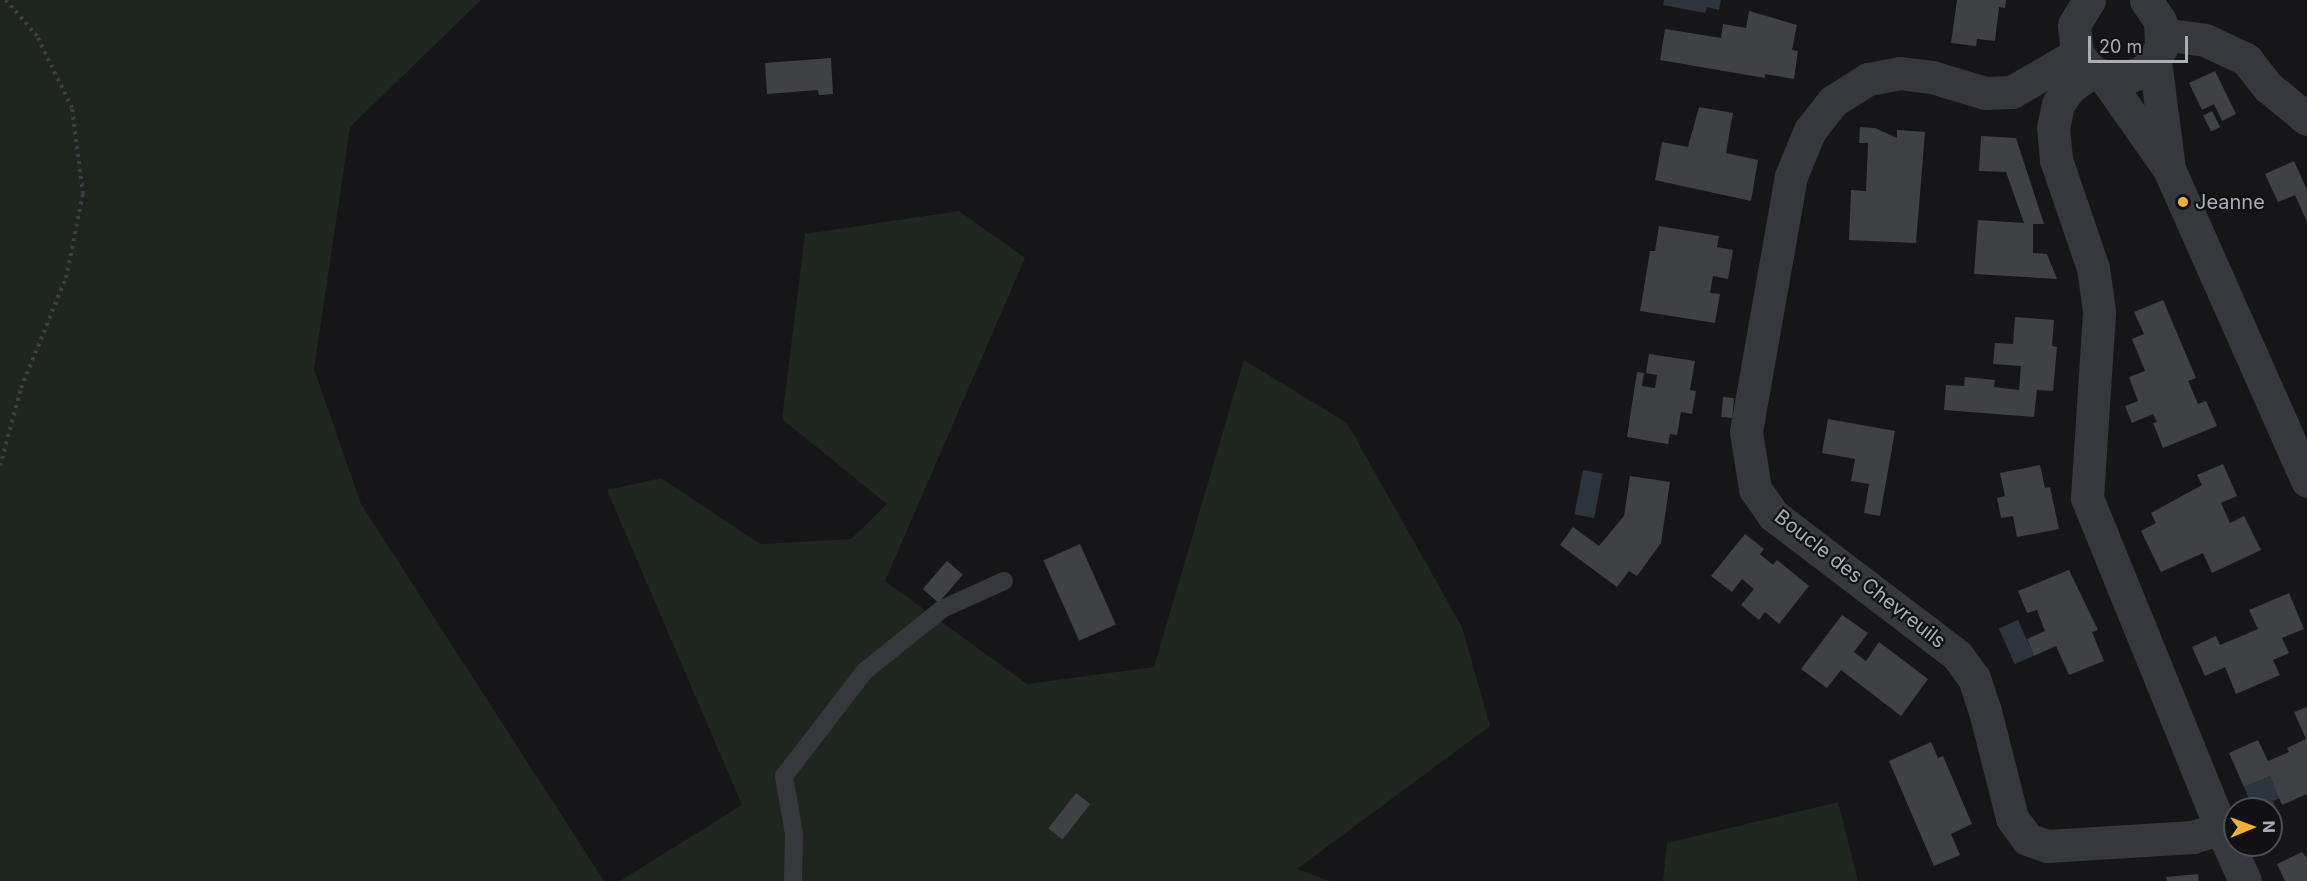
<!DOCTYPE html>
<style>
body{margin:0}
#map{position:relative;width:2307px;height:881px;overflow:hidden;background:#161618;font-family:Inter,sans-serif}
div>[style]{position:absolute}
.green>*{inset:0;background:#1e261f}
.water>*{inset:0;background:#2c353c;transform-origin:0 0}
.building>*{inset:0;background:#404145;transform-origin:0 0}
.path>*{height:4px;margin-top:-2px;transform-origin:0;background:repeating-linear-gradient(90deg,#3d3f44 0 3px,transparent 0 7.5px)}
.lane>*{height:18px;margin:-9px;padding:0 9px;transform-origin:9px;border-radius:9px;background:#37383d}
.street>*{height:33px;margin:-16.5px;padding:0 16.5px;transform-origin:16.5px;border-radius:16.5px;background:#37383d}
.dots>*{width:16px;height:16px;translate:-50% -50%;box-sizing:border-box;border:3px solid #111113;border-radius:50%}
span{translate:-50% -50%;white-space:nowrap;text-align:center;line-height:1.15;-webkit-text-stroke:4.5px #111113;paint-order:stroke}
.poi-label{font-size:20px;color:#a8adb8}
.left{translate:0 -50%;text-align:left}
.street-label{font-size:20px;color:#a8adb8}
.north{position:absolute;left:2223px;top:797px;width:60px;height:60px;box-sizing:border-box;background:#111113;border:2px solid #4d4f55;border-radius:50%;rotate:89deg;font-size:16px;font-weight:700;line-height:24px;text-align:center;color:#a8adb8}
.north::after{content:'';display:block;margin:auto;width:21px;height:27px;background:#f2b134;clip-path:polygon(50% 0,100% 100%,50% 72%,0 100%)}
.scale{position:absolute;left:2088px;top:36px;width:100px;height:27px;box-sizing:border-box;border:3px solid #a8adb8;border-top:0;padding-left:8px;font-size:18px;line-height:21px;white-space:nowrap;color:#a8adb8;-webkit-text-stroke:4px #111113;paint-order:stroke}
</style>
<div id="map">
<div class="green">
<i style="clip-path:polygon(0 0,481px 0,350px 127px,314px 369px,361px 504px,604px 881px,0 881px)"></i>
<i style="clip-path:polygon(959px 211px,1025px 258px,885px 581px,1027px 684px,1154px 667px,1244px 360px,1347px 423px,1462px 627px,1490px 726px,1297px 869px,1329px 881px,620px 881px,742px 805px,607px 490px,661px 478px,760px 544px,851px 539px,887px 504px,782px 419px,805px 234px)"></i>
<i style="clip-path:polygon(1838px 802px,1858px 881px,1663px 881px,1667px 843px)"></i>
</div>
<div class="water">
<i style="clip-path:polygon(1664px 0,1721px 0,1719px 10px,1707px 7px,1705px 13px,1663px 5px)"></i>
<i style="left:1583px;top:470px;width:20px;height:45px;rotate:11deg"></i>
<i style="left:2018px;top:620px;width:39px;height:21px;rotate:66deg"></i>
<i style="clip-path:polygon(2270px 776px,2280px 798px,2273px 801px,2276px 808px,2253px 809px,2244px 787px)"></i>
</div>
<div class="building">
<i style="clip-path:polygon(1957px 0,2006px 0,2005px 8px,1999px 7px,1995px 41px,1977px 39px,1976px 46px,1951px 43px)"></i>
<i style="clip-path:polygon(1749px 11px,1797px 25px,1792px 50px,1798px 51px,1794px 79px,1765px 74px,1765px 78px,1660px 60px,1665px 29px,1721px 38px,1723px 24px,1746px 28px)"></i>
<i style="clip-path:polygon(831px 58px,833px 94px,819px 95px,818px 90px,767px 94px,765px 63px)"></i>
<i style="clip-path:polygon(2215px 71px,2236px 114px,2222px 121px,2214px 104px,2202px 110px,2189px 83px)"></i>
<i style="clip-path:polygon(1699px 107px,1733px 113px,1726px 153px,1758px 160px,1751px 201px,1655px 180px,1662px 142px,1688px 147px)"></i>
<i style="left:2212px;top:111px;width:18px;height:10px;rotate:63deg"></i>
<i style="clip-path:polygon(1860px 127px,1875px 128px,1897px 138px,1897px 130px,1925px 132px,1916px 243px,1849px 240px,1851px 190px,1866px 191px,1868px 143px,1859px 143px)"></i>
<i style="clip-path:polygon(1981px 136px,2016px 138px,2044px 224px,2033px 224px,2033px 253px,2047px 254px,2057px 279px,1974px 274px,1978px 220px,2024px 223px,2006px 172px,1979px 171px)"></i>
<i style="clip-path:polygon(2294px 161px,2307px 190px,2307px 222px,2295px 195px,2278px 202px,2265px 174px)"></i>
<i style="clip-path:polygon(1659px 226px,1719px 236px,1717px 247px,1733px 250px,1728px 279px,1713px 276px,1710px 293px,1720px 294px,1715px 323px,1640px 311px,1650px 251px,1655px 251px)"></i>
<i style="clip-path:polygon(2163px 300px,2196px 378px,2188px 381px,2198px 404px,2206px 401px,2217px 426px,2163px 448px,2153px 423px,2157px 422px,2153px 414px,2132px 423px,2125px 406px,2138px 401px,2129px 377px,2145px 371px,2132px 339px,2144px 334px,2134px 312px)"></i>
<i style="clip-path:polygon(2015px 317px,2054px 320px,2052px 346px,2057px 347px,2053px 391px,2037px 390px,2034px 417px,1944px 410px,1946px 385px,1964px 386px,1965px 377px,1995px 380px,1994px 387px,2019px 390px,2021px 366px,1993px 364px,1995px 343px,2013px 344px)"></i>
<i style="clip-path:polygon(1649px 354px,1695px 361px,1690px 390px,1696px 391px,1692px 414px,1681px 412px,1677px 435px,1670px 434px,1668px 444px,1627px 437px,1637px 372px,1644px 373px,1642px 386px,1655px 388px,1657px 375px,1646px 373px)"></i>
<i style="left:1723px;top:397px;width:11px;height:20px;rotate:5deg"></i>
<i style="clip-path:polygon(1828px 419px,1895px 431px,1880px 516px,1864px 513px,1869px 484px,1851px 481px,1855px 459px,1822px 453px)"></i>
<i style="clip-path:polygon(2223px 464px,2237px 496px,2221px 503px,2230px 523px,2244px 516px,2261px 550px,2212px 573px,2203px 553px,2161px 572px,2141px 531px,2156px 523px,2151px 513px,2202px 485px,2197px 475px)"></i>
<i style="clip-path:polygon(2040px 465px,2045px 488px,2050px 487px,2059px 529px,2017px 537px,2013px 516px,2001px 518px,1997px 498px,2005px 496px,2000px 473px)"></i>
<i style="clip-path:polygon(1630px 476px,1670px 482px,1661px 543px,1637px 576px,1629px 571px,1617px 587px,1560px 545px,1573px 527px,1599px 546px,1624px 516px)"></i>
<i style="clip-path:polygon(1745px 534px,1764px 549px,1760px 554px,1773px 565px,1777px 560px,1809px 586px,1779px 624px,1765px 612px,1759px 620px,1741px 605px,1754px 589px,1742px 579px,1732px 592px,1711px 576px)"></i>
<i style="left:1080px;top:544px;width:88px;height:40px;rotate:66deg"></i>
<i style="left:947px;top:561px;width:21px;height:37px;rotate:41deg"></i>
<i style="clip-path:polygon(2069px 570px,2098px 630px,2092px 632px,2104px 661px,2069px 675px,2056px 646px,2034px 656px,2027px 639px,2045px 631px,2037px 610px,2027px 613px,2018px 591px)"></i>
<i style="clip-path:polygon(2289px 593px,2304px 629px,2282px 638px,2289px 653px,2273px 660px,2280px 675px,2236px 694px,2225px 667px,2205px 676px,2192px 647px,2216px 636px,2220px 645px,2258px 629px,2249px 610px)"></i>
<i style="clip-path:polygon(1842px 615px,1868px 633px,1854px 652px,1866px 661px,1879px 642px,1928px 679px,1901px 716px,1841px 670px,1827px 688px,1801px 669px)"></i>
<i style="clip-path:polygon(2307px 707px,2307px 794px,2282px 805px,2270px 776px,2244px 787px,2229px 753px,2258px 740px,2268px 761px,2289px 752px,2287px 748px,2306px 739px,2294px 712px)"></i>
<i style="clip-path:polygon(1931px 742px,1938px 758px,1943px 756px,1972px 824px,1951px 834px,1960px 855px,1934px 866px,1889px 761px)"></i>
<i style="left:1076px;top:793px;width:18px;height:45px;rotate:38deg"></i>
<i style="clip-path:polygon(2302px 852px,2307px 858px,2307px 881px,2285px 881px,2277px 864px)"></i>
<i style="clip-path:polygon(2198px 874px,2199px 881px,2167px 881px,2166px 877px)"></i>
</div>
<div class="path">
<i style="left:0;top:466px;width:81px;rotate:-74.9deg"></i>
<i style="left:21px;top:388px;width:119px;rotate:-67.8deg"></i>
<i style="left:66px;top:278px;width:86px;rotate:-78.6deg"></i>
<i style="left:83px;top:194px;width:87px;rotate:-97.3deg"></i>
<i style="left:72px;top:108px;width:80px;rotate:-115.9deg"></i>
<i style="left:37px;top:36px;width:48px;rotate:-130.7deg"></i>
</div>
<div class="lane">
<i style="left:793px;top:881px;width:47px;rotate:-88.8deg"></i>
<i style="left:794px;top:834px;width:59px;rotate:-99.8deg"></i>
<i style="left:784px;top:776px;width:133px;rotate:-52.4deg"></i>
<i style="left:865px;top:671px;width:99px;rotate:-38.8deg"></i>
<i style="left:942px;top:609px;width:68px;rotate:-24.3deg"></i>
</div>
<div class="street">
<i style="left:2089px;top:0;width:29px;rotate:121deg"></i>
<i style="left:2074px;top:25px;width:29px;rotate:84deg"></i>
<i style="left:2077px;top:54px;width:23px;rotate:50deg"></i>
<i style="left:2092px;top:72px;width:28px;rotate:17deg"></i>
<i style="left:2119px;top:80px;width:28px;rotate:-19deg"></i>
<i style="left:2145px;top:71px;width:28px;rotate:-55deg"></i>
<i style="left:2161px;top:48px;width:27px;rotate:-92deg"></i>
<i style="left:2160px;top:21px;width:25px;rotate:-124deg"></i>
<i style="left:2163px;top:34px;width:42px;rotate:8.1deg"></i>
<i style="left:2205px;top:40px;width:45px;rotate:24.9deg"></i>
<i style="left:2246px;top:59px;width:36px;rotate:52deg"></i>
<i style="left:2268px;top:87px;width:50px;rotate:39.4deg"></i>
<i style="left:2077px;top:54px;width:75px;rotate:149.7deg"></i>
<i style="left:2012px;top:92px;width:27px;rotate:178deg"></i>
<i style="left:1985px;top:93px;width:55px;rotate:-163.2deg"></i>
<i style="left:1932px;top:77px;width:32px;rotate:-173deg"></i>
<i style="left:1900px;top:73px;width:33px;rotate:169deg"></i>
<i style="left:1868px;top:79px;width:41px;rotate:147.8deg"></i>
<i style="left:1833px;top:101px;width:37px;rotate:128deg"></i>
<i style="left:1810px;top:130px;width:50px;rotate:112.4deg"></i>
<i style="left:1791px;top:176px;width:260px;rotate:100deg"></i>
<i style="left:1746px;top:432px;width:58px;rotate:81deg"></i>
<i style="left:1755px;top:489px;width:32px;rotate:55deg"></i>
<i style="left:1773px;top:515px;width:231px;rotate:37.3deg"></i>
<i style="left:1957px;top:655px;width:29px;rotate:54deg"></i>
<i style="left:1974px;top:678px;width:35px;rotate:72deg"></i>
<i style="left:1985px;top:711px;width:110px;rotate:75.8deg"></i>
<i style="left:2012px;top:818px;width:26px;rotate:54deg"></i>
<i style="left:2027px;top:839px;width:21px;rotate:19deg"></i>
<i style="left:2047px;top:846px;width:146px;rotate:-3.5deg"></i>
<i style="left:2193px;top:837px;width:29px;rotate:-18deg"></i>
<i style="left:2221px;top:828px;width:356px;rotate:-112.1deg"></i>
<i style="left:2087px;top:498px;width:187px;rotate:-86.3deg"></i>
<i style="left:2099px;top:311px;width:43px;rotate:-97.9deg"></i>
<i style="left:2093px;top:268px;width:114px;rotate:-108.9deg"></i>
<i style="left:2056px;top:160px;width:32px;rotate:-95deg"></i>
<i style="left:2053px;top:128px;width:25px;rotate:-78deg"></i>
<i style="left:2058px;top:104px;width:21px;rotate:-55deg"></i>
<i style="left:2070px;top:87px;width:27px;rotate:-34deg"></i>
<i style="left:2155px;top:61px;width:101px;rotate:82.6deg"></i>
<i style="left:2105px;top:78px;width:111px;rotate:54.9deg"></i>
<i style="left:2169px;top:169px;width:341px;rotate:66.1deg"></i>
<i style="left:2221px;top:828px;width:58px;rotate:65.6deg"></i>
</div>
<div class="dots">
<i style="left:2183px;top:202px;background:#f2b134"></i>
</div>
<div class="poi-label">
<span class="left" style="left:2195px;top:202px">Jeanne</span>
</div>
<div class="street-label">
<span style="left:1860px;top:579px;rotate:38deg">Boucle des Chevreuils</span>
</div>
<div class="north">N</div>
<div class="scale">20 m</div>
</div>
